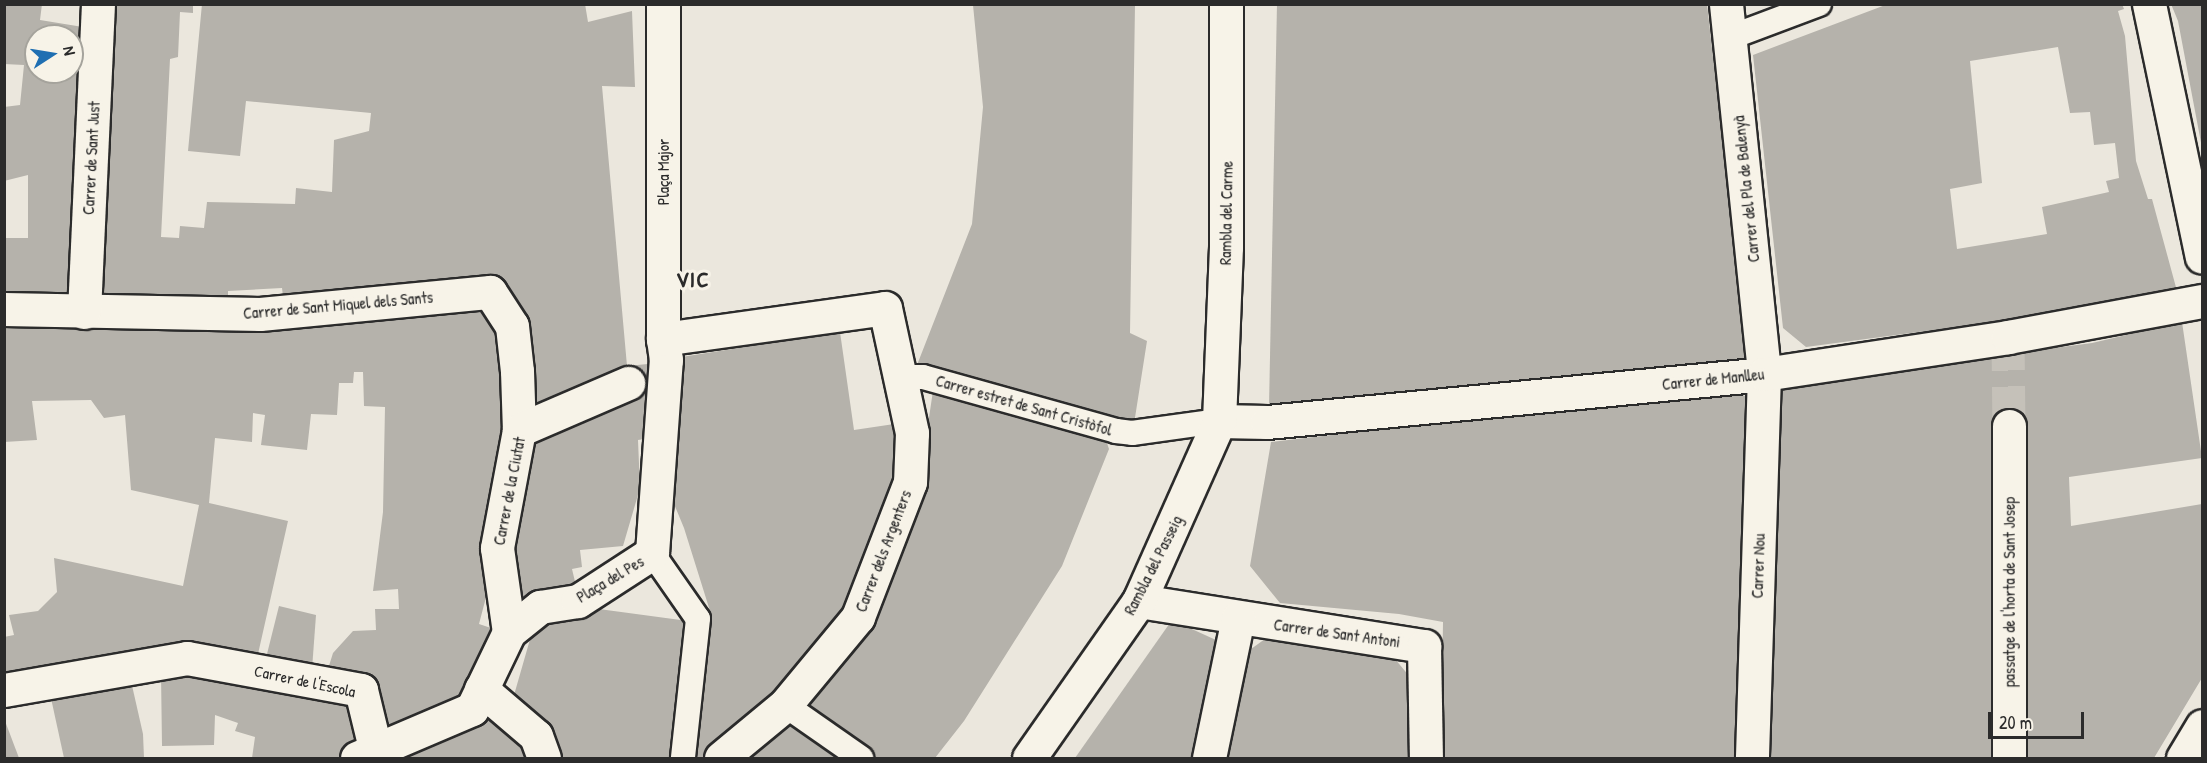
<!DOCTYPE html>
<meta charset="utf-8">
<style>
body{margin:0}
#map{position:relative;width:2207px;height:763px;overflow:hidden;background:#ebe7dd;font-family:"Patrick Hand",sans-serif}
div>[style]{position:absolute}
.building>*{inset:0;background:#b5b2ab}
.minor-tunnel>*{height:33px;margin-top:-16.5px;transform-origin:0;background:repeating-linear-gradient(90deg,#c5c1b9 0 33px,transparent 0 49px)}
.roads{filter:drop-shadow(2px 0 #2b2b2b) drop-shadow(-2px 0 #2b2b2b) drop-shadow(0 2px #2b2b2b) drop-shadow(0 -2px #2b2b2b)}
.pedestrian>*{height:24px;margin:-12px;padding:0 12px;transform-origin:12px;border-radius:12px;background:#f7f3e8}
.minor>*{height:33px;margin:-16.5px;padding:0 16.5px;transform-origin:16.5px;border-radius:16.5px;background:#f7f3e8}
span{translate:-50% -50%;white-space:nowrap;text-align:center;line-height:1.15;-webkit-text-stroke:6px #f7f3e8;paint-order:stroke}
.street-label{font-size:16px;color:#2b2b2b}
.district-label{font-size:22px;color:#2b2b2b;font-weight:700;letter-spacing:1.5px}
.frame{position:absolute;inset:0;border:6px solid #2b2b2b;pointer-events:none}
.north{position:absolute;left:24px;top:24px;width:60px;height:60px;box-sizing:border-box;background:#f7f3e8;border:2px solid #a5a39c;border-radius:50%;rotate:78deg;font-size:16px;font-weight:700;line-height:24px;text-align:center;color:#2b2b2b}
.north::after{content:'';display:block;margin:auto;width:21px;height:27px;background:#1f6fb2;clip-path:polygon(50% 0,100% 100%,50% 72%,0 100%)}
.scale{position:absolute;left:1988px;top:712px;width:96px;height:27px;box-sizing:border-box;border:3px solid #2b2b2b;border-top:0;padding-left:8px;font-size:18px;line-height:21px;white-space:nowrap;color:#2b2b2b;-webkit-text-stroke:4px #f7f3e8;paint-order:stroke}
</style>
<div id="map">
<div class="building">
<i style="clip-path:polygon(evenodd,4px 4px,42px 4px,40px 20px,89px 28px,76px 303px,4px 300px,4px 238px,28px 238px,28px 175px,4px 181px,4px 107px,20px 105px,24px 65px,4px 64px,4px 4px,36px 36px,72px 36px,72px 72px,36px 72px,36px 36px)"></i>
<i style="clip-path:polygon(202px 4px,585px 4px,588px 22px,632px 11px,635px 87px,602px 86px,627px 366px,658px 363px,651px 438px,638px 440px,640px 488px,623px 546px,580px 550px,582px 567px,572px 569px,577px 590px,516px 605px,504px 548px,517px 546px,524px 442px,531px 412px,495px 284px,284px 305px,282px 288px,228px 291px,228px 306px,90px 306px,108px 5px,193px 5px,193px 13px,180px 12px,178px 57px,170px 59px,161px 237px,179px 238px,180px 226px,204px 228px,207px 202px,295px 204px,296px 188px,332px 192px,334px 140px,369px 131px,371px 113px,246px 101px,240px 156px,188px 151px)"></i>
<i style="clip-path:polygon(1277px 4px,1707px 4px,1748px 367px,1269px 407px)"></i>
<i style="clip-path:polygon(evenodd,1888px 4px,2122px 4px,2124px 9px,2118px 11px,2125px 36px,2136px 161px,2148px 199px,2152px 199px,2177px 291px,1971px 325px,1806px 347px,1783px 328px,1753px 55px,1888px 4px,2058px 47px,2070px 113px,2090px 112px,2094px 145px,2115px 143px,2119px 178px,2106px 181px,2109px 192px,2042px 207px,2047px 234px,1957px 249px,1950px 189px,1982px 183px,1970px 61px,2058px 47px)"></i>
<i style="clip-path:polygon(2171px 4px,2202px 4px,2202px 148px,2178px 21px)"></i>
<i style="clip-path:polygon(973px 5px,1135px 5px,1130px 333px,1147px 341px,1134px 424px,917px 365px,972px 224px,983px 107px)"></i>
<i style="clip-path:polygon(492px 298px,509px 358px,490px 582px,479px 624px,497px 630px,467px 694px,378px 737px,328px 669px,333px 653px,353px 631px,376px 630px,375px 609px,399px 609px,398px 589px,373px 591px,383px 512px,385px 407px,364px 406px,363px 372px,354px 372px,353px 383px,339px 383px,337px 415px,311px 414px,307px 450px,261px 445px,265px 415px,253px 413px,252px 442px,215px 438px,209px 503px,288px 521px,258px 654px,179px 645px,4px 679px,4px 637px,14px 635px,9px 615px,38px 611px,57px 592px,54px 558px,183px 586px,199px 505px,131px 490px,125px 415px,104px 418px,91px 400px,32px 401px,37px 440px,4px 442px,4px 317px)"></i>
<i style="clip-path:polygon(2182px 322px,2202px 458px,2069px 477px,2071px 526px,2202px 504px,2202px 678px,2154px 758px,1768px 758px,1781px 385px,2092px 343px)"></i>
<i style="clip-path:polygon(840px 332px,854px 430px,901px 423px,904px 474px,850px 615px,804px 677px,708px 758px,688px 758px,710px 611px,684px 528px,662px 475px,675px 358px)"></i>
<i style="clip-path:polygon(934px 384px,1105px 437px,1109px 449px,1062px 566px,964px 721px,935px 758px,870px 758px,795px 702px,847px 643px,927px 431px)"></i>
<i style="clip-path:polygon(1734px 388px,1750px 400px,1739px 758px,1441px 758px,1443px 622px,1399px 614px,1280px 603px,1250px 566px,1271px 442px)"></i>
<i style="clip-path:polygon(279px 606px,316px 615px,312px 669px,266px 658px)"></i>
<i style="clip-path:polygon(584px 607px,688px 621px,675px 758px,369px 758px,473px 723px,508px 716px,537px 615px)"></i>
<i style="clip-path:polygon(1172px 620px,1216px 640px,1191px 758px,1075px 758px)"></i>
<i style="clip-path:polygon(1276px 631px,1390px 653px,1410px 677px,1408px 758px,1224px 758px,1244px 654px)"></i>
<i style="clip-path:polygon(235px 673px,356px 698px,367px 748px,344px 758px,252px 758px,255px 737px,235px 731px,238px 723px,215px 715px,214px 745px,162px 746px,161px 674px)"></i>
<i style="clip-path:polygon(131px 681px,143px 734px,144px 758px,64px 758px,49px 689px)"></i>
<i style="clip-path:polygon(786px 716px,846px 758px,734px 758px)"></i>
<i style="clip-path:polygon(4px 721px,5px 721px,19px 758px,4px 758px)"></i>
</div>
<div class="minor-tunnel">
<i style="left:2008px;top:337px;width:89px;rotate:89.4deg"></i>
</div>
<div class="roads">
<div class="pedestrian">
<i style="left:1731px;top:37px;width:94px;rotate:-20.6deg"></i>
<i style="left:900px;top:377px;width:23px"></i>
<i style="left:923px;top:377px;width:200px;rotate:15.6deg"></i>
<i style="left:1116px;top:431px;width:16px;rotate:7deg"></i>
<i style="left:1132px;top:433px;width:88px;rotate:-7.9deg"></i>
<i style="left:652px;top:553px;width:80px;rotate:55.1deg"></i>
<i style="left:698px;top:619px;width:140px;rotate:96.2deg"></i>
<i style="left:785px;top:705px;width:93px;rotate:34.9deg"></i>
</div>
<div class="minor">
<i style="left:1726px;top:4px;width:372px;rotate:84.1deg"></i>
<i style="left:1764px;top:374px;width:384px;rotate:91.8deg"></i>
<i style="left:2149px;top:4px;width:258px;rotate:78.2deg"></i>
<i style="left:4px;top:309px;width:256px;rotate:1.1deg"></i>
<i style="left:260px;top:314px;width:231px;rotate:-5.5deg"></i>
<i style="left:490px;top:292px;width:40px;rotate:57.1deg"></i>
<i style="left:512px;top:326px;width:45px;rotate:83.7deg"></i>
<i style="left:517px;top:371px;width:59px;rotate:88.1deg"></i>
<i style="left:519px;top:430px;width:120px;rotate:100.6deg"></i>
<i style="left:497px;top:548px;width:85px;rotate:81.9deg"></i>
<i style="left:84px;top:312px;width:308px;rotate:-87.4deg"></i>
<i style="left:663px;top:339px;width:224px;rotate:-7.9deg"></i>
<i style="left:885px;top:308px;width:128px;rotate:77.8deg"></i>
<i style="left:912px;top:433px;width:49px;rotate:92.3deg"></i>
<i style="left:910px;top:482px;width:145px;rotate:111.1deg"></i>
<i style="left:858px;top:617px;width:114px;rotate:129.7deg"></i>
<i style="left:785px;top:705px;width:83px;rotate:140.4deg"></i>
<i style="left:1219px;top:421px;width:48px;rotate:1.2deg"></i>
<i style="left:1267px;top:422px;width:499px;rotate:-5.5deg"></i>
<i style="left:1764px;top:374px;width:247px;rotate:-8.6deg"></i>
<i style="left:2008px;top:337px;width:197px;rotate:-10.5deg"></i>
<i style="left:519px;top:430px;width:119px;rotate:-23.3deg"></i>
<i style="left:1139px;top:601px;width:289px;rotate:9deg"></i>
<i style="left:1424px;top:646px;width:112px;rotate:89deg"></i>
<i style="left:481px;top:689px;width:72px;rotate:40.5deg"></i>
<i style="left:536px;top:736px;width:23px;rotate:70deg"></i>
<i style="left:4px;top:690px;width:186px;rotate:-9.9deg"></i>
<i style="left:187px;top:658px;width:177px;rotate:10.4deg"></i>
<i style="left:361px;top:690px;width:60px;rotate:76.4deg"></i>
<i style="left:357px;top:758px;width:125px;rotate:-23.1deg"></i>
<i style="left:472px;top:709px;width:85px;rotate:-64.3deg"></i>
<i style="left:509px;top:632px;width:40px;rotate:-39deg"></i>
<i style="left:540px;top:607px;width:38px;rotate:-9deg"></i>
<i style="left:578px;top:601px;width:88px;rotate:-33deg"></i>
<i style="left:652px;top:553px;width:194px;rotate:-85.9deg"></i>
<i style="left:666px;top:360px;width:21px;rotate:-98deg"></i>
<i style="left:663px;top:339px;width:335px;rotate:-90deg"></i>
<i style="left:1029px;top:758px;width:192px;rotate:-55deg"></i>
<i style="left:1139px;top:601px;width:197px;rotate:-66deg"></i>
<i style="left:1219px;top:421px;width:174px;rotate:-87.7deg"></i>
<i style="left:1226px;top:247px;width:243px;rotate:-90deg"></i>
<i style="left:1209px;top:758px;width:143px;rotate:-78.3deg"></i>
<i style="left:2009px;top:758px;width:332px;rotate:-90deg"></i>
<i style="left:2183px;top:758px;width:37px;rotate:-59deg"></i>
</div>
</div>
<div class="street-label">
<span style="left:91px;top:158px;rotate:-87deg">Carrer de Sant Just</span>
<span style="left:663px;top:172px;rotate:-90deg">Plaça Major</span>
<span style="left:1746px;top:189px;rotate:-96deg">Carrer del Pla de Balenyà</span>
<span style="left:1226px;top:213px;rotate:-89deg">Rambla del Carme</span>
<span style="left:338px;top:305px;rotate:-5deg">Carrer de Sant Miquel dels Sants</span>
<span style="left:1713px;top:379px;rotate:-6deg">Carrer de Manlleu</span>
<span style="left:1024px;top:405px;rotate:16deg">Carrer estret de Sant Cristòfol</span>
<span style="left:509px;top:491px;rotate:-79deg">Carrer de la Ciutat</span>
<span style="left:883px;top:551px;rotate:-69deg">Carrer dels Argenters</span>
<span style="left:1153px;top:565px;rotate:-63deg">Rambla del Passeig</span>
<span style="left:1758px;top:566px;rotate:-88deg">Carrer Nou</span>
<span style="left:610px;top:579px;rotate:-31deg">Plaça del Pes</span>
<span style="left:2009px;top:592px;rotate:-90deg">passatge de l'horta de Sant Josep</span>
<span style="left:1337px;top:633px;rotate:8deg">Carrer de Sant Antoni</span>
<span style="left:305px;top:681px;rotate:12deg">Carrer de l'Escola</span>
</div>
<div class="district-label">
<span style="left:693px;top:280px">VIC</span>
</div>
<div class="frame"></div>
<div class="north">N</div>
<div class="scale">20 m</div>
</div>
